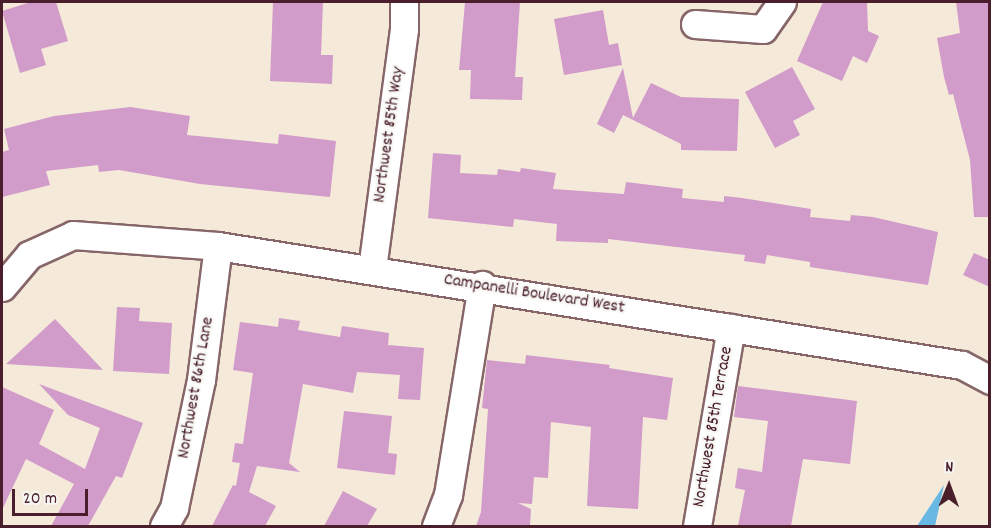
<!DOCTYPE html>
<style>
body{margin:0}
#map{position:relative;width:991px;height:528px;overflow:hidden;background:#f5e9d9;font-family:Dekko,sans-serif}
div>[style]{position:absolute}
.water>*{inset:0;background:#67b8e3}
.building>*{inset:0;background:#d19bca}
.roads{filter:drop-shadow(2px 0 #866668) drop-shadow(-2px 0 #866668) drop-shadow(0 2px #866668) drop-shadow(0 -2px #866668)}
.street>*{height:27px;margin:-13.5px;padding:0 13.5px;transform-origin:13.5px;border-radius:13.5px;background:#fff}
span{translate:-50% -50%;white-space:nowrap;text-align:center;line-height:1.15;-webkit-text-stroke:4.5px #f6f6f2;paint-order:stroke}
.street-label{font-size:18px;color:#4a1f2b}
.frame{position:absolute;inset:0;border:3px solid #4a1f2b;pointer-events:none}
.north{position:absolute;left:919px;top:456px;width:60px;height:60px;-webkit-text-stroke:4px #f6f6f2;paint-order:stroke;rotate:1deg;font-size:16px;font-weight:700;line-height:24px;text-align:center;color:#4a1f2b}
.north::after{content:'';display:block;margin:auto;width:21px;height:27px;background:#4a1f2b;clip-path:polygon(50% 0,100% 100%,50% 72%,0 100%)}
.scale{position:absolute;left:12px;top:489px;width:76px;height:27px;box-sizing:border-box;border:3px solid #4a1f2b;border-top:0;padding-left:8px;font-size:18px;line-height:21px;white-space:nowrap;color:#4a1f2b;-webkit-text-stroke:4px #f6f6f2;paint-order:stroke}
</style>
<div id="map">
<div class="water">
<i style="clip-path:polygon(944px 485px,935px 526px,917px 526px)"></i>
</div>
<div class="building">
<i style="clip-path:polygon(31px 2px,56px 2px,68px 41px,41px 49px,46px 65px,20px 73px,2px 11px)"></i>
<i style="clip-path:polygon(273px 2px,323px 2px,321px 55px,333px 55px,332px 84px,270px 81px)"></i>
<i style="clip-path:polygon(465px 2px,520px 2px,515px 77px,523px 77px,522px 100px,470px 99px,471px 70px,459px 70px)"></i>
<i style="clip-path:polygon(823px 2px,867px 2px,868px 31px,879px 36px,867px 63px,853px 56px,842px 81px,797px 61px)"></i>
<i style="clip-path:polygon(956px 2px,990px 2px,990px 217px,974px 217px,970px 160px,953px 94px,949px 95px,944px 77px,937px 38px,960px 33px)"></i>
<i style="clip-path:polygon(603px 10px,609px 45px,618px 43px,622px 65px,564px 75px,554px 19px)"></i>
<i style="clip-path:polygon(792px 67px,815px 109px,793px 121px,800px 135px,775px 148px,745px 92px)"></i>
<i style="clip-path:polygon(623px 68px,633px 118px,651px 83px,681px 97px,739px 99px,737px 151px,681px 150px,681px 144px,623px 115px,614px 133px,597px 124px)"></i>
<i style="clip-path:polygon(130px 107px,190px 116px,187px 135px,278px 144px,279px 134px,336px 141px,330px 197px,200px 184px,119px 170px,99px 172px,98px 165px,46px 171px,50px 185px,2px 197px,2px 152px,9px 150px,4px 129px,54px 116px)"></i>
<i style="clip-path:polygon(433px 153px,461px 155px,460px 173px,497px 175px,498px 169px,520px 172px,521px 168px,556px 173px,553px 189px,624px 194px,626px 182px,683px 189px,682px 198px,724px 202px,724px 196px,742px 198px,811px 209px,810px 217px,850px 221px,851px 215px,873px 217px,938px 232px,928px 285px,810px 267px,810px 262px,767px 255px,765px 264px,744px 261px,745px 255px,608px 239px,608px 243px,556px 241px,557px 224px,514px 219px,513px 227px,428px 218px)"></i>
<i style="clip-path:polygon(974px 253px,990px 260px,990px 287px,963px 275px)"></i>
<i style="clip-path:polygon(117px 307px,140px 308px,139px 321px,172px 323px,169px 374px,113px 371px)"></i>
<i style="clip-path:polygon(279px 318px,300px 321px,298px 330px,340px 337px,342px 326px,389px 333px,388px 345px,424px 348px,420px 400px,398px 399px,400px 375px,357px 372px,353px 393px,303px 384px,289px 463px,300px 472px,257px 466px,249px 492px,276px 506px,265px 526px,212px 526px,233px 485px,236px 486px,240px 463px,232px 462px,235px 443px,243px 444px,253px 373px,233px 370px,240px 322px,278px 327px)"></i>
<i style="clip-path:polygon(55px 319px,103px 370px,6px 364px)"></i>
<i style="clip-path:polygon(526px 355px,610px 365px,609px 368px,673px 378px,667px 420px,643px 417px,638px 509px,587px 506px,591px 427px,551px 422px,548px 478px,534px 477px,532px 504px,518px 503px,531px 509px,530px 526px,476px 526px,481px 512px,488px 409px,482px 408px,487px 360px,525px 364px)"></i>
<i style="clip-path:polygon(39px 384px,143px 423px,122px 478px,116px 476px,88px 526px,51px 526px,74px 484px,26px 459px,2px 510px,2px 387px,54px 410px,39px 444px,85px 469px,100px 428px,68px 415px)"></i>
<i style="clip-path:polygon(738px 386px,857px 401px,850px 464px,803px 459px,791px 526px,738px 526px,745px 490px,735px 488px,738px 468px,762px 472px,768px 421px,734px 417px)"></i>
<i style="clip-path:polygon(344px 411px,392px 416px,388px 453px,397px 454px,395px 475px,337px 468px)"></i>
<i style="clip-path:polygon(343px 491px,377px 509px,367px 526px,324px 526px)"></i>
</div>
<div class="roads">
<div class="street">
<i style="left:695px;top:24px;width:68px;rotate:4.2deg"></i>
<i style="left:763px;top:29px;width:33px;rotate:-55deg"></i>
<i style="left:372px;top:269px;width:242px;rotate:-82.4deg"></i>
<i style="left:404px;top:29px;width:27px;rotate:-90deg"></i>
<i style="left:2px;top:287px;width:42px;rotate:-49.8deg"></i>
<i style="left:29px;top:255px;width:48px;rotate:-24.4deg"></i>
<i style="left:73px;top:235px;width:145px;rotate:4.3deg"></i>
<i style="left:218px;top:246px;width:753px;rotate:9.09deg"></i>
<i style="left:962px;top:365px;width:32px;rotate:28deg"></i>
<i style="left:164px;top:526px;width:21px;rotate:-61deg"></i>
<i style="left:174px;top:508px;width:131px;rotate:-78.1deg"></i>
<i style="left:201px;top:380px;width:135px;rotate:-82.8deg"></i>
<i style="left:436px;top:526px;width:33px;rotate:-69deg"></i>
<i style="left:448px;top:495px;width:213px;rotate:-80.8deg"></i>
<i style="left:697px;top:526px;width:201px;rotate:-80.3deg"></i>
</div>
</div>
<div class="street-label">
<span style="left:390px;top:135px;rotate:-82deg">Northwest 85th Way</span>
<span style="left:534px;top:295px;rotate:9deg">Campanelli Boulevard West</span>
<span style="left:197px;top:388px;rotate:-80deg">Northwest 86th Lane</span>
<span style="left:714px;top:427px;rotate:-80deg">Northwest 85th Terrace</span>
</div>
<div class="frame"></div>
<div class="north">N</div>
<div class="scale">20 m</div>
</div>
